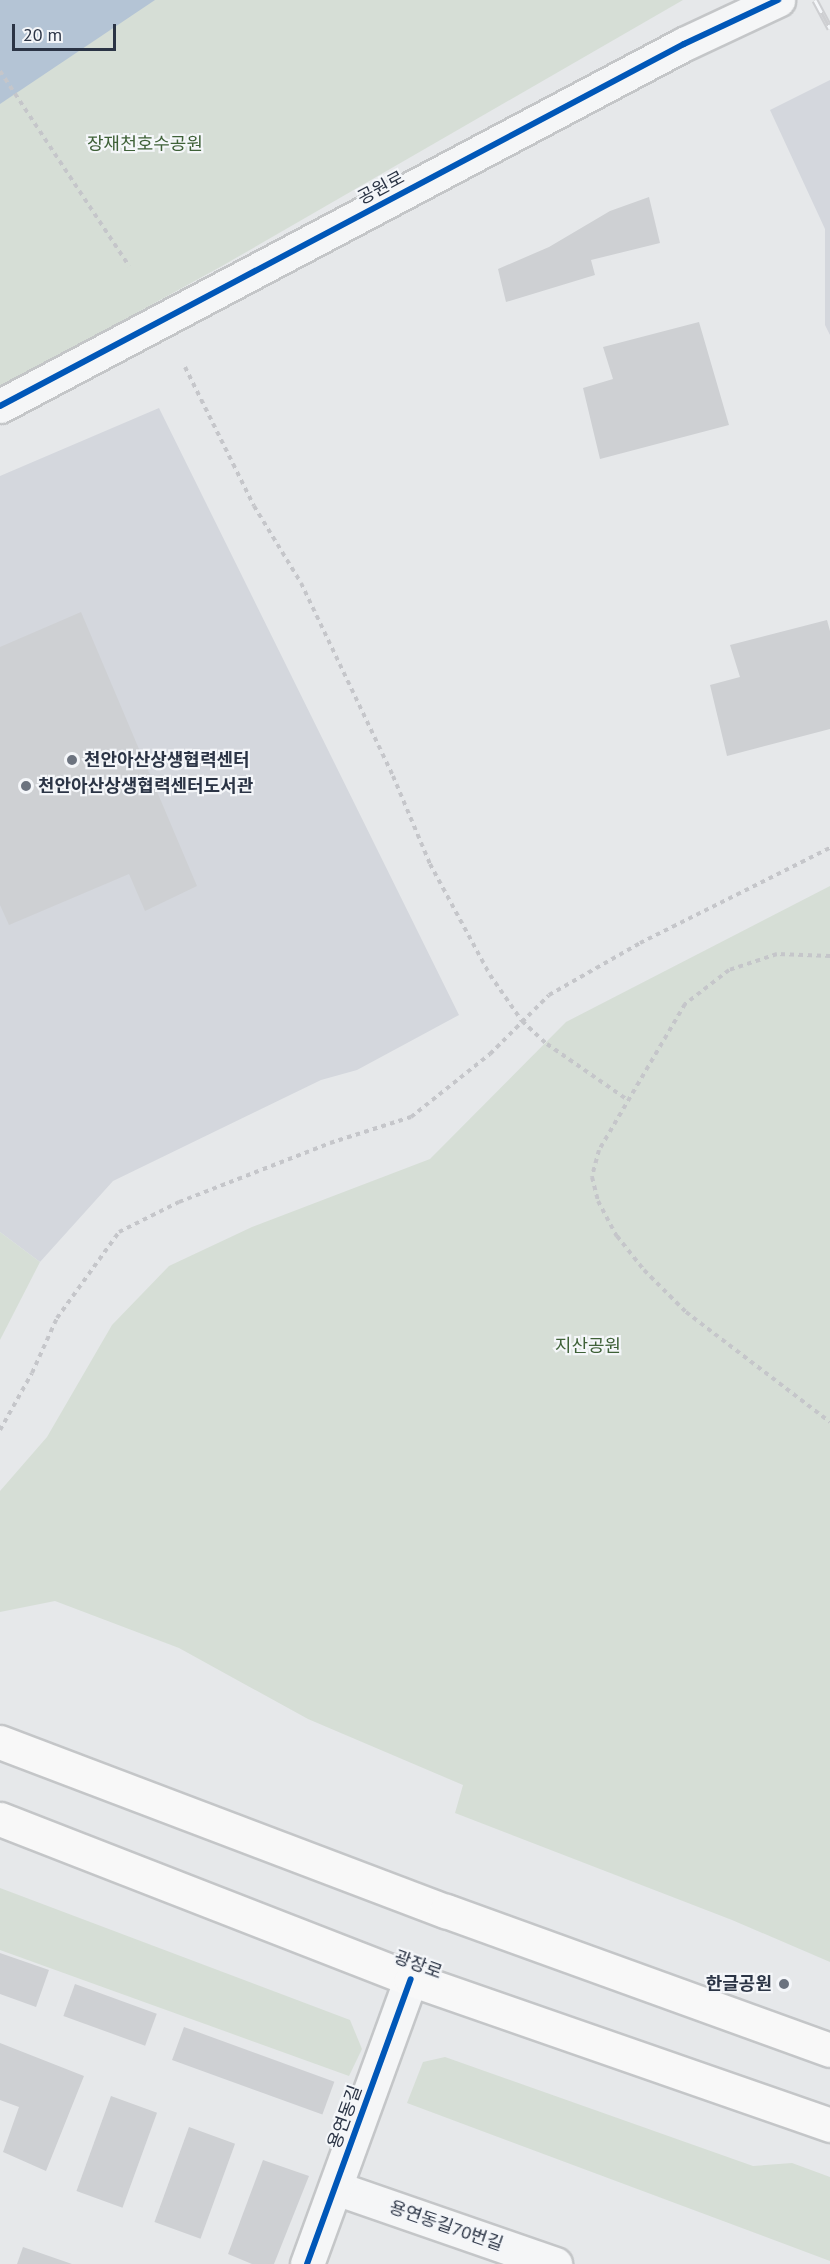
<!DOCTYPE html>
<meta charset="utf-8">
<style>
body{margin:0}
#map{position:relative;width:830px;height:2264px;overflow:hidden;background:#e6e8ea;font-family:"PT Sans","Noto Sans KR",sans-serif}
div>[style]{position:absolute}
.built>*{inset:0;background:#d4d7dd}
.green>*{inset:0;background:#d6ded6}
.water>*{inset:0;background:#b4c4d5}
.building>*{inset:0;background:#ced0d3;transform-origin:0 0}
.path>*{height:4px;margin-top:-2px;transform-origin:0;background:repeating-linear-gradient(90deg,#c5c6ca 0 4.5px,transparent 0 9px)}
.roads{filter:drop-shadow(2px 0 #c4c6c8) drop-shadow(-2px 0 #c4c6c8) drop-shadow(0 2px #c4c6c8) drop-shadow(0 -2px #c4c6c8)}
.minor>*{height:33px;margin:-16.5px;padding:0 16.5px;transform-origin:16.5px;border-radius:16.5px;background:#f5f6f7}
.major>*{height:33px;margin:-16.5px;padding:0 16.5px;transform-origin:16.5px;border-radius:16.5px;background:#f8f8f8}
.rail>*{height:7px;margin-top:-3.5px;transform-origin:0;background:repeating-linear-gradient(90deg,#f4f6f9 0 14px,#cecfd2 0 28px);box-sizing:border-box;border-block:2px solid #cecfd2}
.cycleway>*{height:6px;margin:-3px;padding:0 3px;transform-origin:3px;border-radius:3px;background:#0057b8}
.dots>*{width:16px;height:16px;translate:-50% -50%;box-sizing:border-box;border:3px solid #f4f6f9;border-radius:50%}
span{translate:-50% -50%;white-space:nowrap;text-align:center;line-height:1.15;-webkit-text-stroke:4.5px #f4f6f9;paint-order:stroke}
.park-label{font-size:18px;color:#3f6138}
.street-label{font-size:18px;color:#2b3445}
.poi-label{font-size:18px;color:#2b3445;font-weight:700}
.left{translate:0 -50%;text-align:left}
.right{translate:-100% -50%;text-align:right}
.scale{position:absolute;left:12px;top:24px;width:104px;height:27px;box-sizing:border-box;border:3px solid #2b3445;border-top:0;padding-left:8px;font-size:18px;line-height:21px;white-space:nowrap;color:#2b3445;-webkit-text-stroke:4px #f4f6f9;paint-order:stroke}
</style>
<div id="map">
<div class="built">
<i style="clip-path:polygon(830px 80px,830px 335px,825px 325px,825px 229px,770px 110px)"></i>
<i style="clip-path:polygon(159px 408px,459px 1015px,357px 1070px,321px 1080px,113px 1181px,40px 1262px,0 1232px,0 476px)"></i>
</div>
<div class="green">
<i style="clip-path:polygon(0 0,683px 0,222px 266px,0 388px)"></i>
<i style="clip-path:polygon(830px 886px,830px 1962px,732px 1920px,455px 1813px,463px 1785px,308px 1719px,179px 1648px,55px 1601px,0 1612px,0 1491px,47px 1437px,112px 1325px,169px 1266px,252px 1227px,430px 1159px,566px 1022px)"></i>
<i style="clip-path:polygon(0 1232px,40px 1262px,0 1340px)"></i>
<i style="clip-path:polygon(0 1888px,350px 2020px,362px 2049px,349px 2076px,0 1950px)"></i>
<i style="clip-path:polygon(445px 2057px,753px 2166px,792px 2163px,830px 2177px,830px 2261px,407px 2103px,423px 2062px)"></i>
</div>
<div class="water">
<i style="clip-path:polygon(0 0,155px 0,0 104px)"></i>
</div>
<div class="building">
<i style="clip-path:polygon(649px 197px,660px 243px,591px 260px,595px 275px,506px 302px,498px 269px,549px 247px,610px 211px)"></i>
<i style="clip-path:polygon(699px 322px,729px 425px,600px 459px,583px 388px,613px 379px,603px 347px)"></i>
<i style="clip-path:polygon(81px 612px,197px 886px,145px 911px,129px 874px,9px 925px,0 905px,0 647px)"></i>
<i style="clip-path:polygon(827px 620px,830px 631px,830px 729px,727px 756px,710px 685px,740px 677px,730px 645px)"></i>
<i style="clip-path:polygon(0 1953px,49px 1970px,36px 2007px,0 1994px)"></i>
<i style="left:75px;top:1984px;width:87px;height:34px;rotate:20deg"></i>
<i style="left:184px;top:2027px;width:160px;height:35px;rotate:20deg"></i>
<i style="clip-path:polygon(0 2043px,84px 2076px,46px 2171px,3px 2152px,19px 2107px,0 2100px)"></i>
<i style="left:111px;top:2096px;width:49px;height:101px;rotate:20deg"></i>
<i style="left:189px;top:2127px;width:49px;height:101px;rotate:20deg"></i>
<i style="clip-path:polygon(263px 2160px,309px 2176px,274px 2264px,252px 2264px,228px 2254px)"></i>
<i style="clip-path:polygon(23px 2247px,72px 2264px,17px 2264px)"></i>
</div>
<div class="path">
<i style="left:0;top:71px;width:234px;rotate:56.5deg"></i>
<i style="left:185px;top:367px;width:155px;rotate:63.6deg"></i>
<i style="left:254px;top:506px;width:90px;rotate:58.6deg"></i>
<i style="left:301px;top:583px;width:214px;rotate:64.5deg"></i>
<i style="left:393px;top:776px;width:95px;rotate:67.2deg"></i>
<i style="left:430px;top:864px;width:126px;rotate:61.6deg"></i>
<i style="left:490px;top:975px;width:56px;rotate:55.2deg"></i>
<i style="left:522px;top:1021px;width:34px;rotate:43deg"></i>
<i style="left:547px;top:1044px;width:98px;rotate:34.7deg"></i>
<i style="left:830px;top:956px;width:53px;rotate:-177.8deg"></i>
<i style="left:777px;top:954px;width:51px;rotate:161.6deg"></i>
<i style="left:729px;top:970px;width:56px;rotate:142.3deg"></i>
<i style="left:685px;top:1004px;width:169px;rotate:120.5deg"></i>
<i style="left:599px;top:1150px;width:28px;rotate:105deg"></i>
<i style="left:592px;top:1177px;width:25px;rotate:76deg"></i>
<i style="left:598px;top:1201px;width:40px;rotate:62deg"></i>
<i style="left:617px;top:1236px;width:43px;rotate:51.5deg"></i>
<i style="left:644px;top:1270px;width:59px;rotate:45deg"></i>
<i style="left:686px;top:1312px;width:181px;rotate:37.4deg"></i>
<i style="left:0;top:1430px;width:65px;rotate:-60.7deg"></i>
<i style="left:32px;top:1373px;width:60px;rotate:-65.6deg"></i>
<i style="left:57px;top:1318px;width:106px;rotate:-54.2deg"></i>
<i style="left:119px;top:1232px;width:67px;rotate:-26.6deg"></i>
<i style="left:179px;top:1202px;width:162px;rotate:-21.3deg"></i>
<i style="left:330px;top:1143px;width:85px;rotate:-17.8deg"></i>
<i style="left:411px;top:1117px;width:101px;rotate:-38.6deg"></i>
<i style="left:490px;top:1054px;width:83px;rotate:-45deg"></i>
<i style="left:549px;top:995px;width:105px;rotate:-29.7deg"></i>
<i style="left:640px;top:943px;width:212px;rotate:-26.6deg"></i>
</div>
<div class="roads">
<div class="minor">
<i style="left:0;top:406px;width:774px;rotate:-27.89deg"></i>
<i style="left:684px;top:44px;width:104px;rotate:-25.1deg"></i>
<i style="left:336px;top:2188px;width:232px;rotate:19.1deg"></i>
<i style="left:307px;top:2264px;width:303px;rotate:-70deg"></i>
</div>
<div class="major">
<i style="left:0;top:1742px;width:477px;rotate:20.8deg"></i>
<i style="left:446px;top:1911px;width:408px;rotate:19.9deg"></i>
<i style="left:0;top:1819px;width:441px;rotate:21.3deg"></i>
<i style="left:411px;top:1979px;width:444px;rotate:19.2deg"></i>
</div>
</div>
<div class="rail">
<i style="left:815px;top:0;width:32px;rotate:62deg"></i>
</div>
<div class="cycleway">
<i style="left:0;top:406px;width:774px;rotate:-27.89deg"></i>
<i style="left:684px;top:44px;width:104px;rotate:-25.1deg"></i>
<i style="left:307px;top:2264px;width:303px;rotate:-70deg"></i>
</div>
<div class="dots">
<i style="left:72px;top:760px;background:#6c737f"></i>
<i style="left:26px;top:786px;background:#6c737f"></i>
<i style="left:784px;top:1984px;background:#6c737f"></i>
</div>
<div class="park-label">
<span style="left:145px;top:144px">장재천호수공원</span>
<span style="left:588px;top:1346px">지산공원</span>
</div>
<div class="street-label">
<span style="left:381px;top:188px;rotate:-28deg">공원로</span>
<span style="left:418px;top:1965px;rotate:20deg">광장로</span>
<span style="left:345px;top:2117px;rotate:-70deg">용연동길</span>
<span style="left:446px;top:2226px;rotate:19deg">용연동길70번길</span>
</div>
<div class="poi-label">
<span class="left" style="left:84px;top:760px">천안아산상생협력센터</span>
<span class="left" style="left:38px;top:786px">천안아산상생협력센터도서관</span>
<span class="right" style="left:772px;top:1984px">한글공원</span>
</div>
<div class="scale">20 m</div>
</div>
